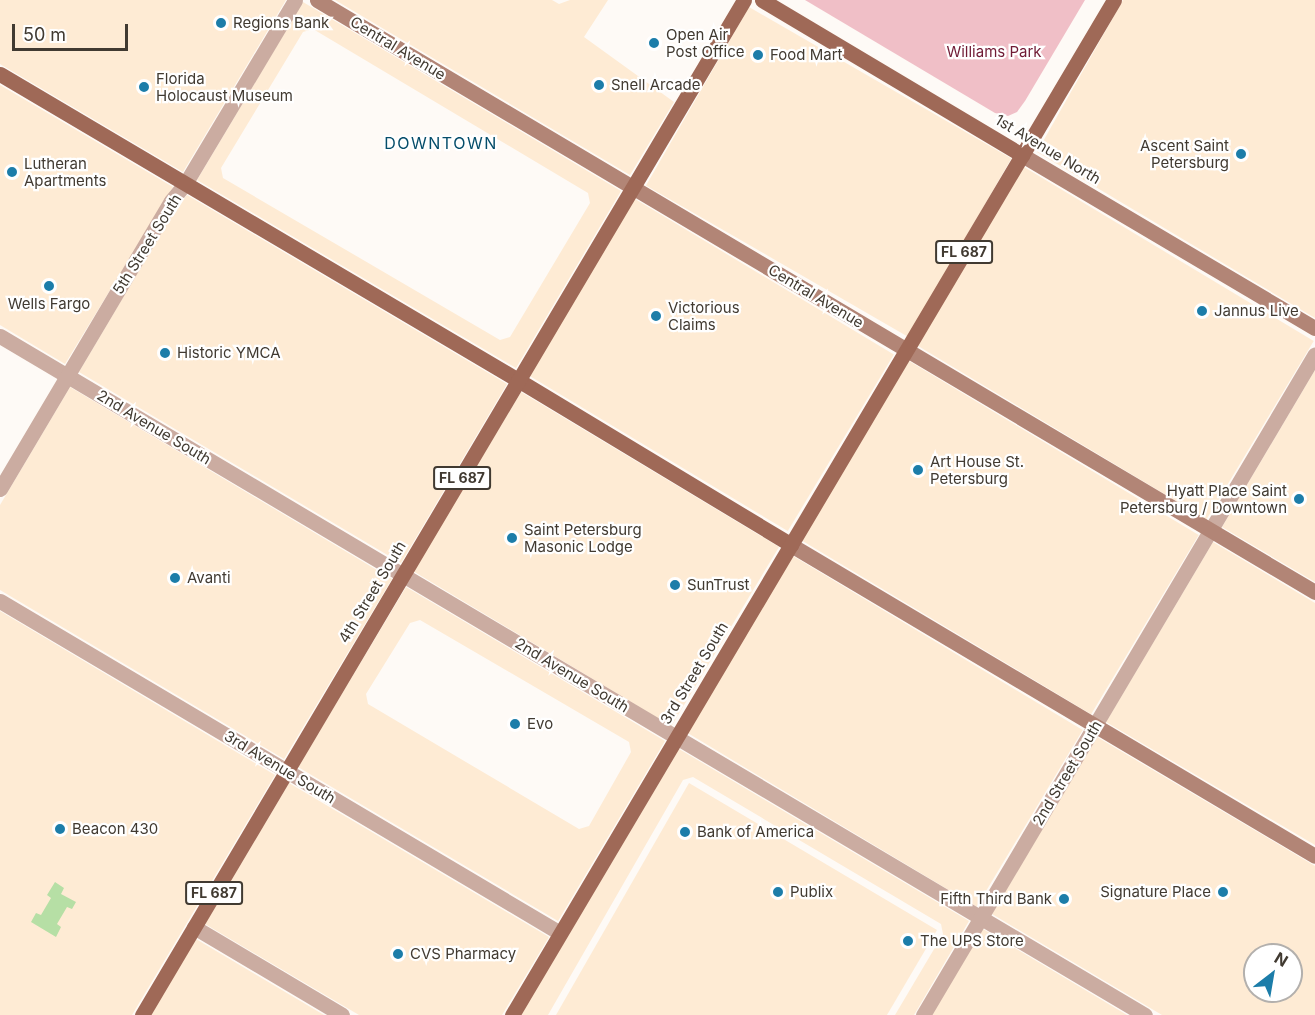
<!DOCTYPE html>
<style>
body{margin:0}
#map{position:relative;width:1315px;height:1015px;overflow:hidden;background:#fefaf6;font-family:Inter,sans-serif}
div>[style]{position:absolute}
.built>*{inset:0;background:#feebd4;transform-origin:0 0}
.green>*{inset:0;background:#f0bfc7}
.water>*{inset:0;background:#b6dfa5}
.street>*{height:15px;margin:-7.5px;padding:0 7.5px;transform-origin:7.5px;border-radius:7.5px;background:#cbaca1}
.secondary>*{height:15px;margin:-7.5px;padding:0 7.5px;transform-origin:7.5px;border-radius:7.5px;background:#b28576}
.primary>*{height:15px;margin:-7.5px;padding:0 7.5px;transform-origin:7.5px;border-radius:7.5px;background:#9f6957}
.dots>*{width:16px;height:16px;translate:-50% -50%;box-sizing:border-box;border:3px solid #fff;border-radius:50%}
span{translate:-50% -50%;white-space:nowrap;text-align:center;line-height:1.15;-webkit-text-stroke:4.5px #fff;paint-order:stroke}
.shield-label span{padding:2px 4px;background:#fff;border:2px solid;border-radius:4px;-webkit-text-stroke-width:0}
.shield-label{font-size:14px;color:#413a31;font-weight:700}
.poi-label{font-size:15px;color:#413a31}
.left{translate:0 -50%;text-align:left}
.right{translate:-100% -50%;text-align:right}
.street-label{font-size:15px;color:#413a31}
.park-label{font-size:15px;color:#701b35}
.neighbourhood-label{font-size:16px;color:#054d6a;letter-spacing:1.5px}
.north{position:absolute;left:1243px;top:943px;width:60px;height:60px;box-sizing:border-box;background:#fff;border:2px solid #b3b0ad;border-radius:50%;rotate:31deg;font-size:16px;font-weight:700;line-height:24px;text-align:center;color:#413a31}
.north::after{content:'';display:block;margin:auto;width:21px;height:27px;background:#1c7da9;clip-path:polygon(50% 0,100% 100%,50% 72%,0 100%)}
.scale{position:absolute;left:12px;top:24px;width:116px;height:27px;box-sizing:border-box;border:3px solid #413a31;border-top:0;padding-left:8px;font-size:18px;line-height:21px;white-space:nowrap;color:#413a31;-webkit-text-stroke:4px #fff;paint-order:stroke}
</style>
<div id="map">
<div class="built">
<i style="clip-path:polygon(0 0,286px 0,183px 172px,0 64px)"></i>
<i style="clip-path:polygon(335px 0,552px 0,559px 4px,570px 0,608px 0,584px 37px,674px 102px,630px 175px)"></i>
<i style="clip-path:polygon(1123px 0,1315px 0,1315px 318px,1037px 152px)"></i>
<i style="clip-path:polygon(evenodd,303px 2px,621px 191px,516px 368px,197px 180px,303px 2px,313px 29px,588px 193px,590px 203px,510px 337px,500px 340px,223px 178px,221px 168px,303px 32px,313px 29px)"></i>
<i style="left:749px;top:7px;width:303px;height:206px;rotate:30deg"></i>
<i style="clip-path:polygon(0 85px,173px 187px,65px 364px,0 325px)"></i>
<i style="left:1024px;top:167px;width:338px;height:208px;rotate:31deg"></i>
<i style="clip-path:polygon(187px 195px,507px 384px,401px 563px,79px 372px,177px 206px)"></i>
<i style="left:635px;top:199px;width:302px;height:206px;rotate:31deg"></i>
<i style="left:909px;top:361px;width:338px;height:209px;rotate:31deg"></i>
<i style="clip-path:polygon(1315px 370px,1315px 582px,1222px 527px)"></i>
<i style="clip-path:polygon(70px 387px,392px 579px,284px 759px,0 590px,0 505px)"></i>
<i style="left:521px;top:392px;width:301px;height:209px;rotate:31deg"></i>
<i style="clip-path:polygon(1213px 542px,1315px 603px,1315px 845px,1106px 722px)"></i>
<i style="left:793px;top:556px;width:338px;height:206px;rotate:31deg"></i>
<i style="clip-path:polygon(evenodd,406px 587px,665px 741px,558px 921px,298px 767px,406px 587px,420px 620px,629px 742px,631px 752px,589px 826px,579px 829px,368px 704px,366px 694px,410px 623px,420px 620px)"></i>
<i style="clip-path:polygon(0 611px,275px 775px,132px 1015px,0 1015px)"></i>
<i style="clip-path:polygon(evenodd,1097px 737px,1315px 866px,1315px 1015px,1162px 1015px,992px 914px,1097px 737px,1255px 955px,1291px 955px,1291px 991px,1255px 991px,1255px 955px)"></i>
<i style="clip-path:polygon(679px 749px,969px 921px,914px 1015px,895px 1015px,943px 934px,941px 924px,693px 777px,683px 780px,548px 1015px,521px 1015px)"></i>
<i style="clip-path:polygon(289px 783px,549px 937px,502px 1015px,359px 1015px,205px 924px)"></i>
<i style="clip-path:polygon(689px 783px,937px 930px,887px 1015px,556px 1015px)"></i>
<i style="clip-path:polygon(983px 929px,1127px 1015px,932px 1015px)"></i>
<i style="clip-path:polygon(196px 939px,324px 1015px,151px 1015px)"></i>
</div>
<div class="green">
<i style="clip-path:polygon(805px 0,1085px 0,1025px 101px,1017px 112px,1008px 116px,995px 113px)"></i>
</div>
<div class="water">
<i style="clip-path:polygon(55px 882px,64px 888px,61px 894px,76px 902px,72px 909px,67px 907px,57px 924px,61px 927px,56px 937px,31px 922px,36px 913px,41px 915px,51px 898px,47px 895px)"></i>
</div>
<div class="street">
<i style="left:0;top:336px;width:1331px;rotate:30.67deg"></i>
<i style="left:0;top:489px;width:335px;rotate:-59.3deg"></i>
<i style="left:171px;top:201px;width:22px;rotate:-51deg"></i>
<i style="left:185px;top:184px;width:214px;rotate:-59.1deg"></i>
<i style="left:0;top:601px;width:651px;rotate:30.66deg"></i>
<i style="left:194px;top:927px;width:172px;rotate:30.7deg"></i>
<i style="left:923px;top:1015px;width:768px;rotate:-59.33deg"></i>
</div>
<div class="secondary">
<i style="left:317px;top:0;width:1160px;rotate:30.68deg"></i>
<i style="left:1022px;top:155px;width:340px;rotate:30.6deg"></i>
<i style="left:791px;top:545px;width:609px;rotate:30.69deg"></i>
</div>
<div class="primary">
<i style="left:762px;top:0;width:303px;rotate:30.8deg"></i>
<i style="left:0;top:74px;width:602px;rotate:30.57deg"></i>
<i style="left:518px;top:380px;width:319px;rotate:31.1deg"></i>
<i style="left:142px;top:1015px;width:1180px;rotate:-59.33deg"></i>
<i style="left:512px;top:1015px;width:1180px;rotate:-59.33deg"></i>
</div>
<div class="dots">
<i style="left:221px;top:23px;background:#1c7da9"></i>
<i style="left:654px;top:43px;background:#1c7da9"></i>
<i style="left:758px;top:55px;background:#1c7da9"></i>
<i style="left:599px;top:85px;background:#1c7da9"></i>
<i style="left:144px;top:87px;background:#1c7da9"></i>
<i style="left:1241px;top:154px;background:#1c7da9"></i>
<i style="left:12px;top:172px;background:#1c7da9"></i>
<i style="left:49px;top:286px;background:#1c7da9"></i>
<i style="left:1202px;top:311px;background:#1c7da9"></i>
<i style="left:656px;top:316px;background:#1c7da9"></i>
<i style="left:165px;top:353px;background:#1c7da9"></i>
<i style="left:918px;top:470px;background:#1c7da9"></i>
<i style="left:1299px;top:499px;background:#1c7da9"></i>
<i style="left:512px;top:538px;background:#1c7da9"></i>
<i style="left:175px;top:578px;background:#1c7da9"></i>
<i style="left:675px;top:585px;background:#1c7da9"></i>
<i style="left:515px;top:724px;background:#1c7da9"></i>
<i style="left:60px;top:829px;background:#1c7da9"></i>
<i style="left:685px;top:832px;background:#1c7da9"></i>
<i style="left:778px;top:892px;background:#1c7da9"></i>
<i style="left:1223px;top:892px;background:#1c7da9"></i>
<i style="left:1064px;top:899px;background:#1c7da9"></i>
<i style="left:908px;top:941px;background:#1c7da9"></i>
<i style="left:398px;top:954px;background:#1c7da9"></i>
</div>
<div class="shield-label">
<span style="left:964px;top:252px">FL 687</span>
<span style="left:462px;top:478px">FL 687</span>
<span style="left:214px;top:893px">FL 687</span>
</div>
<div class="poi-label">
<span class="left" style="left:233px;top:23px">Regions Bank</span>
<span class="left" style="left:666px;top:43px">Open Air<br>Post Office</span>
<span class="left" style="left:770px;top:55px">Food Mart</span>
<span class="left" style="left:156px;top:87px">Florida<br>Holocaust Museum</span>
<span class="left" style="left:611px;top:85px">Snell Arcade</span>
<span class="right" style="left:1229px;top:154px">Ascent Saint<br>Petersburg</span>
<span class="left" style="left:24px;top:172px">Lutheran<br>Apartments</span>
<span style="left:49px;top:304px">Wells Fargo</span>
<span class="left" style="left:668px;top:316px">Victorious<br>Claims</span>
<span class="left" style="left:1214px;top:311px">Jannus Live</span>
<span class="left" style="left:177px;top:353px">Historic YMCA</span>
<span class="left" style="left:930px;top:470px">Art House St.<br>Petersburg</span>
<span class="right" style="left:1287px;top:499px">Hyatt Place Saint<br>Petersburg / Downtown</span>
<span class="left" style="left:524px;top:538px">Saint Petersburg<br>Masonic Lodge</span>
<span class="left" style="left:187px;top:578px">Avanti</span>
<span class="left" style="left:687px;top:585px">SunTrust</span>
<span class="left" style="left:527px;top:724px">Evo</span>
<span class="left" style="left:72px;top:829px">Beacon 430</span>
<span class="left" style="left:697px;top:832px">Bank of America</span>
<span class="left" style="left:790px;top:892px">Publix</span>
<span class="right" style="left:1211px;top:892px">Signature Place</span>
<span class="right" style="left:1052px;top:899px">Fifth Third Bank</span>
<span class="left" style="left:920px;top:941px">The UPS Store</span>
<span class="left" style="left:410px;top:954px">CVS Pharmacy</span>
</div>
<div class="street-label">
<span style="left:398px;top:48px;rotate:31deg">Central Avenue</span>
<span style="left:1048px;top:149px;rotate:31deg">1st Avenue North</span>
<span style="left:147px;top:244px;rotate:-58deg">5th Street South</span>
<span style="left:816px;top:296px;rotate:31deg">Central Avenue</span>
<span style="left:154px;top:427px;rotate:31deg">2nd Avenue South</span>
<span style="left:372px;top:592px;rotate:-59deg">4th Street South</span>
<span style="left:694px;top:673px;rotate:-59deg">3rd Street South</span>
<span style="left:572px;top:675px;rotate:31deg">2nd Avenue South</span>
<span style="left:280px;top:767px;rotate:31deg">3rd Avenue South</span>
<span style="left:1067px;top:773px;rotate:-59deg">2nd Street South</span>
</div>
<div class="park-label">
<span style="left:994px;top:52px">Williams Park</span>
</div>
<div class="neighbourhood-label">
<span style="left:441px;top:143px">DOWNTOWN</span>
</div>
<div class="north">N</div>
<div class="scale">50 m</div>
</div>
